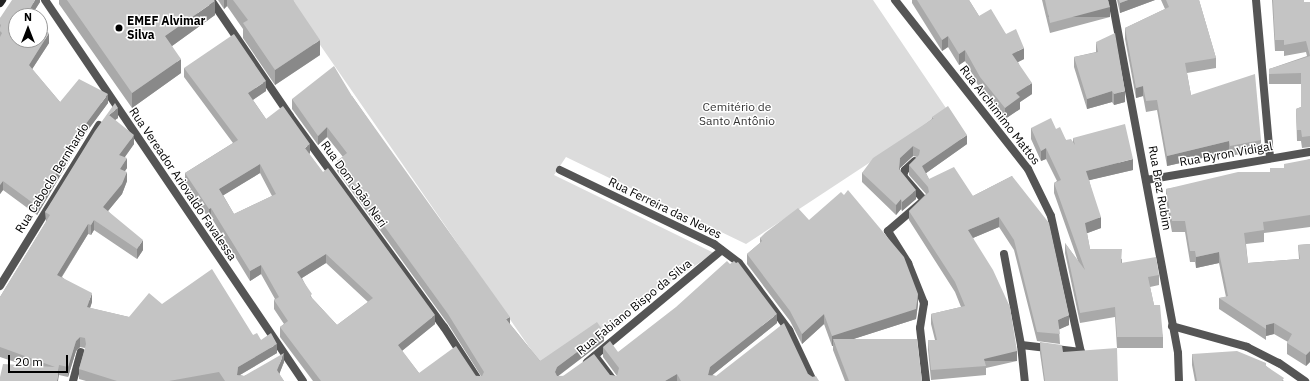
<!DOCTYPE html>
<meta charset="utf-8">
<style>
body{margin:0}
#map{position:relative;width:1310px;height:381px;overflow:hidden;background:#fff;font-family:"IBM Plex Sans",sans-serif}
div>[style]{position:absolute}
.green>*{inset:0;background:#dcdcdc}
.lane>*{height:8px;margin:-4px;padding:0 4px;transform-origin:4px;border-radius:4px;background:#555}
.street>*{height:8px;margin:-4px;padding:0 4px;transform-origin:4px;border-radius:4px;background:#555}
.secondary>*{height:8px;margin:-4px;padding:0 4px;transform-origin:4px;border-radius:4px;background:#222}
.wall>*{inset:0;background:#a9a9a9}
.shaded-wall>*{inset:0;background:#898989;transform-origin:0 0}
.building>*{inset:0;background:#c4c4c4}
.dots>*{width:11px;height:11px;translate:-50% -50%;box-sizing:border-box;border:2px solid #fff;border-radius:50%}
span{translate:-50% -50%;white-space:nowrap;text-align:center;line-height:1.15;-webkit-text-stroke:3px #fff;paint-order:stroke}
.poi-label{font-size:12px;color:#000;font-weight:700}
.left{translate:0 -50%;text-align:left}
.park-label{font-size:12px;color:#333}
.street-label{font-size:12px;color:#000}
.north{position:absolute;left:8px;top:8px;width:40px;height:40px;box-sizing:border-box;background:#fff;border:1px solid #999;border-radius:50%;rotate:0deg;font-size:11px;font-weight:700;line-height:16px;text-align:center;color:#000}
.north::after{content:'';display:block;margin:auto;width:14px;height:18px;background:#000;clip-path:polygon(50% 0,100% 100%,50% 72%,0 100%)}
.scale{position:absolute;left:8px;top:355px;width:60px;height:18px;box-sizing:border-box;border:2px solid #000;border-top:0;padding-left:5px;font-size:12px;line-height:14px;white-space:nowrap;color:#000;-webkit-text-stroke:3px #fff;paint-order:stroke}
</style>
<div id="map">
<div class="green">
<i style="clip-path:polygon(289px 0,873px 0,948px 111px,746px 244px,566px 157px,554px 175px,714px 253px,543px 367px)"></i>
</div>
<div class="lane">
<i style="left:888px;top:231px;width:48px;rotate:-40.7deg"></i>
<i style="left:924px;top:200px;width:32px;rotate:-131deg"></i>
<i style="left:903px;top:176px;width:6px;rotate:-72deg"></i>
<i style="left:905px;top:170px;width:13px;rotate:-42deg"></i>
</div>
<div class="street">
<i style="left:45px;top:0;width:460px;rotate:55.9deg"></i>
<i style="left:211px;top:0;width:140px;rotate:55.7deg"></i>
<i style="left:290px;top:116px;width:261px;rotate:53.9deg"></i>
<i style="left:444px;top:327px;width:64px;rotate:57.1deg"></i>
<i style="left:895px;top:0;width:215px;rotate:51.8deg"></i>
<i style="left:1028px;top:169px;width:52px;rotate:63.9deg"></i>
<i style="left:1051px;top:216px;width:139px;rotate:77.6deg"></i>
<i style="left:1081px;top:352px;width:60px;rotate:-173.3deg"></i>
<i style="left:1112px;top:0;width:359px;rotate:79.4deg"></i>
<i style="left:1178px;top:353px;width:28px;rotate:88deg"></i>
<i style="left:1256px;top:0;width:158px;rotate:84.9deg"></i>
<i style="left:560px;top:170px;width:171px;rotate:25.7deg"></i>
<i style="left:714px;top:244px;width:31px;rotate:37deg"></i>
<i style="left:739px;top:263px;width:84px;rotate:53.3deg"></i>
<i style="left:789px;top:330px;width:56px;rotate:64.8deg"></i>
<i style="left:1146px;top:180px;width:166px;rotate:-9.7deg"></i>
<i style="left:888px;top:231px;width:38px;rotate:58deg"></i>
<i style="left:908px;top:263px;width:43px;rotate:68.2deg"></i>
<i style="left:924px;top:303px;width:25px;rotate:99deg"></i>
<i style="left:920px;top:328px;width:53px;rotate:83.5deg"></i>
<i style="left:1004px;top:254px;width:93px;rotate:79.4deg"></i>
<i style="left:1021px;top:345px;width:36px;rotate:84deg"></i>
<i style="left:0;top:286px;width:189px;rotate:-58.4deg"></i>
<i style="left:1172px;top:326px;width:78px;rotate:15.6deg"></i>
<i style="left:1247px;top:347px;width:36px;rotate:27deg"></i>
<i style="left:1279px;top:363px;width:32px;rotate:35deg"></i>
<i style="left:595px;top:356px;width:31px;rotate:53deg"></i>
<i style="left:587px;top:362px;width:175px;rotate:-39.7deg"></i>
<i style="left:73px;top:381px;width:30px;rotate:-75deg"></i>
</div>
<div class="secondary">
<i style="left:0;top:3px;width:4px;rotate:-56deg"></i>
</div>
<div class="wall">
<i style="clip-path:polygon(40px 0,40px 2px,31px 16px,16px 16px,49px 43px,32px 69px,60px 102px,108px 103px,85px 134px,37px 215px,3px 190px,0 194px,0 18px)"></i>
<i style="clip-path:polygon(59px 0,67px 0,215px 15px,172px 46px,181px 73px,132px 108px,59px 4px)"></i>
<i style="clip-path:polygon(218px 0,293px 0,320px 55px,275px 85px,243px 38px,243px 29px,227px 6px,224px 9px)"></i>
<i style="clip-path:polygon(912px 0,969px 0,979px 16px,1006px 34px,1024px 59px,1018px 62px,1032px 94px,1020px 102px,1020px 109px,1005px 119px,980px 89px,965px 61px,959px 65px,948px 47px,942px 51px,912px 3px)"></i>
<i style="clip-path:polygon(1042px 0,1108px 0,1110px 17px,1050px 33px)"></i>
<i style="clip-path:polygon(1117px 0,1155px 0,1120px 13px)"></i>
<i style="clip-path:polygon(1161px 0,1199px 0,1216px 58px,1216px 68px,1187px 73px,1191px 95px,1261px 140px,1261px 150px,1230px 156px,1229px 152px,1167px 166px,1157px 110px,1146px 112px,1143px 96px,1136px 98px,1125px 39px,1125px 28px,1165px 9px)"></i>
<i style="clip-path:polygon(1272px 0,1304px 0,1304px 2px,1310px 2px,1310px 147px,1302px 148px,1301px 141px,1297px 141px,1296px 109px,1301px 107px,1301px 84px,1269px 84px,1269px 69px,1307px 56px,1306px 52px,1284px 56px,1284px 51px,1275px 51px)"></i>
<i style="clip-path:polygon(1096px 42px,1125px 102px,1114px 105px,1112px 102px,1087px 109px,1074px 67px,1074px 57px,1096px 52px)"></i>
<i style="clip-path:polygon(evenodd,184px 68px,266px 91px,253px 100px,266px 119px,310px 153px,309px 154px,435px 324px,402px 351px,419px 373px,481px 376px,448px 324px,337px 171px,337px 161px,343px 157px,327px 137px,318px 145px,292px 109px,292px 99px,352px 96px,510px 324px,540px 361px,604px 341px,557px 376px,610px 375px,617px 376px,603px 357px,603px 347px,618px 352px,777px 323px,712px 375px,716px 376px,808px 374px,819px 381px,313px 381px,280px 337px,280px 327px,284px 324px,274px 309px,274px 300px,275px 299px,261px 274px,250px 281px,211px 217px,209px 219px,185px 183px,185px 173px,233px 143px,184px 77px,184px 68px,260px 173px,272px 196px,234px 214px,223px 195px,260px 173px,184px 68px,326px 263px,368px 302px,337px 325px,312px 298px,302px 278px,326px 263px)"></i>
<i style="clip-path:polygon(118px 108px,118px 118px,115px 120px,134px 144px,125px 157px,127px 168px,125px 171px,127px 181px,122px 194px,108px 211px,143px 250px,137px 259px,94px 230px,91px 235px,88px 234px,62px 277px,92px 302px,90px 308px,129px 317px,162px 304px,253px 335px,261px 340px,277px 353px,240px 375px,244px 376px,284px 362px,279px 374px,284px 381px,86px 381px,79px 379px,79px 369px,85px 349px,85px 348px,80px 347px,76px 351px,68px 377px,59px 375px,24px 365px,0 357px,0 297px,46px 222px,45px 212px)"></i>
<i style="clip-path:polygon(932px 117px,967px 144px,926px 173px,929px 179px,973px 196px,1012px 176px,1069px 325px,1059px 329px,1060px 344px,1037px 341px,1014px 250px,999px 227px,973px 238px,1017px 361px,986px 368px,986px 375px,931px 380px,928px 350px,928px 340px,935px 340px,931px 324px,931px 314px,961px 307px,955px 292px,909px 220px,909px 211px,926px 194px,909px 175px,909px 165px,917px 157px,913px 156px,900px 168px,900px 171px,916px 199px,902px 211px,901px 209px,896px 215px,862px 182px,862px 173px,932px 119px)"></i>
<i style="clip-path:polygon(1031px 128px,1056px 129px,1066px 140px,1073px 142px,1073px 138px,1133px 170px,1089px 180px,1101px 228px,1087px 233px,1090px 249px,1122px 259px,1122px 263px,1159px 275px,1159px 285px,1150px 287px,1154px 305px,1163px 337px,1163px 348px,1117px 348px,1115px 317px,1080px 323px,1065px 253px,1065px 243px,1078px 261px,1054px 193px,1054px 183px,1057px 181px,1046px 159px,1041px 161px,1031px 139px)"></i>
<i style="clip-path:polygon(1310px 159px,1310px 227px,1264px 233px,1264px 242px,1246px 244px,1248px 263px,1299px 259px,1298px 245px,1310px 244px,1310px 362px,1306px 366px,1287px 354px,1287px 343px,1288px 342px,1274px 334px,1266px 336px,1266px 340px,1219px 309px,1219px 298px,1226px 297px,1219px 263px,1196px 268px,1195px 262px,1190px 262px,1185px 232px,1172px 232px,1166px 200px,1166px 189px,1270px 172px,1270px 168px,1284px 168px)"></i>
<i style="clip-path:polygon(809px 220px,918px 304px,916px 319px,853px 339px,922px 381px,845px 381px,833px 350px,833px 346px,832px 346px,824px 324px,802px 344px,790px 321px,747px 264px,747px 254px,760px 243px,760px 238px)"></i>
<i style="clip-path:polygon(1040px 342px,1063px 352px,1118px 381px,1044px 381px,1040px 353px)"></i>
<i style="clip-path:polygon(1192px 354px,1266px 366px,1284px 381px,1195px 381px,1192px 365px)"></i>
</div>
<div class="shaded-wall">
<i style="clip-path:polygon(35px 0,40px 0,40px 2px,31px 16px,26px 16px)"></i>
<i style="clip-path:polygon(224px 0,227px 0,227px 6px,224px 9px)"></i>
<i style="clip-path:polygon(1128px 0,1155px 0,1120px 13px,1120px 3px)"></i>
<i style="clip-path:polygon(215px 1px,215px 15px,165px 51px,165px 36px)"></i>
<i style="left:1110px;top:7px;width:10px;height:62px;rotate:90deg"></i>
<i style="clip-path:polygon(49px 33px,49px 43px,29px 74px,29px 65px)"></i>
<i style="clip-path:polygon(948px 36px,948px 47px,942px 51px,942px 40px)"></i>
<i style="clip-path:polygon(320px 40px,320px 55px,275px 85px,275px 70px)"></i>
<i style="clip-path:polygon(1024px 48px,1024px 59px,1012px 65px,1012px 54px)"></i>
<i style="clip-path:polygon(965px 50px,965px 61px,959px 65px,959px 54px)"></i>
<i style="clip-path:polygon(181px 59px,181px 73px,132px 108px,132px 93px)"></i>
<i style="clip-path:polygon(266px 81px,266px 91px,248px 103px,248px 93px)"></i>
<i style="clip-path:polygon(1032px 83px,1032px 94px,1020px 102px,1020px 109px,1005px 119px,1005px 108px,1016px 93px)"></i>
<i style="clip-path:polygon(1143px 86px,1143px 96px,1136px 98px,1136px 88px)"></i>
<i style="clip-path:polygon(1112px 91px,1112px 102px,1087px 109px,1087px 99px)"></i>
<i style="clip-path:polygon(1125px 91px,1125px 102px,1114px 105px,1114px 94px)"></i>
<i style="clip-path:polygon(108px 94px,108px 103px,85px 134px,37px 215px,37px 206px,85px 125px)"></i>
<i style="clip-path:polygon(118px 108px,118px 118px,109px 124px,109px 115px)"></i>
<i style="clip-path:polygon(327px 127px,327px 137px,318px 145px,318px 136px)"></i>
<i style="clip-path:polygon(134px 135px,134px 144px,119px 165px,119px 155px)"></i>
<i style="clip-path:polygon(967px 135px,967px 144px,922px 176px,922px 166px)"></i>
<i style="clip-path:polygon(1229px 141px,1229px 152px,1167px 166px,1167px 156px)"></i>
<i style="clip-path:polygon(310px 144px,310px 153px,305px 158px,305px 148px)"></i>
<i style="clip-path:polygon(913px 146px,913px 156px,900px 168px,899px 179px,899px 169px,900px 158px)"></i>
<i style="clip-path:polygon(1046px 148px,1046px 159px,1041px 161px,1041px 151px)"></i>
<i style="clip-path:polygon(127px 158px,127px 168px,120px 178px,120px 169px)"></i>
<i style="clip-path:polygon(1133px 159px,1133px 170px,1086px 181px,1086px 171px)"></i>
<i style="clip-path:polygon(260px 164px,260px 173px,219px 198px,219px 189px)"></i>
<i style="clip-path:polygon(127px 172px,127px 181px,122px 194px,103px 217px,103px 207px)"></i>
<i style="clip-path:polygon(3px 181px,3px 190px,0 194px,0 185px)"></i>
<i style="clip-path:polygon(916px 190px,916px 199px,902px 211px,902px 202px)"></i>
<i style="clip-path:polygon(901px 199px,901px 209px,896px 215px,896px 205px)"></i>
<i style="clip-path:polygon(211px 208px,211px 217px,209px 219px,209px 209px)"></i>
<i style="clip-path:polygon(999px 217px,999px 227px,968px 240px,968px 230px)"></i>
<i style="clip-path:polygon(1101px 217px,1101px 228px,1085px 234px,1085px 223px)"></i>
<i style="clip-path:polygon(94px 220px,94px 230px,91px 235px,91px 225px)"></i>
<i style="clip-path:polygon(88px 224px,88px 234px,57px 284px,57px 275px)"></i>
<i style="clip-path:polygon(143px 240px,143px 250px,137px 259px,137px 249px)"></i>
<i style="clip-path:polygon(1219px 252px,1219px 263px,1196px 268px,1196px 257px)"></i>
<i style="clip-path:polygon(326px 254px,326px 263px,297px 281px,297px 272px)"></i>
<i style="clip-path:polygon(261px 265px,261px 274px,250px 281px,250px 271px)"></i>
<i style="clip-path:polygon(92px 293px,92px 302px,87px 317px,87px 307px)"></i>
<i style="clip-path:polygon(918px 294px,918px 304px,916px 319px,835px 345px,833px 339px,833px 346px,832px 346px,832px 336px)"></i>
<i style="clip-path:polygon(777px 314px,777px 323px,710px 377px,708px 375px,710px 367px)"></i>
<i style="clip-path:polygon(824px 314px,824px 324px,802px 344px,802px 334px)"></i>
<i style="clip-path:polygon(435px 315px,435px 324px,398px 354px,398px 345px)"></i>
<i style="clip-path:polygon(1069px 315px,1069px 325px,1058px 330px,1058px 320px)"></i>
<i style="clip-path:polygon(510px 317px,510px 326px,506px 319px)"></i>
<i style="clip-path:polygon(1274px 323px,1274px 334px,1266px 336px,1266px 325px)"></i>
<i style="clip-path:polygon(604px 332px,604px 341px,557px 377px,555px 372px,557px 367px)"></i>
<i style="clip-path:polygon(80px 337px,80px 347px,76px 351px,68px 377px,68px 367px,76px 341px)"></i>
<i style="clip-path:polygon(277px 344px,277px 353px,238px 376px,237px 375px,238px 367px)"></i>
<i style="left:1017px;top:351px;width:10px;height:34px;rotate:90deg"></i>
<i style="clip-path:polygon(1310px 351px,1310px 362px,1306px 366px,1306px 355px)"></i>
<i style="clip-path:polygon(284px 353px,284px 362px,277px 380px,277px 370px)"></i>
<i style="clip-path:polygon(59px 365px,59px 375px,58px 381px,57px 381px)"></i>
<i style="clip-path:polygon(677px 374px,677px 381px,665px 381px)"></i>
</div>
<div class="building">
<i style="clip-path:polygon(12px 0,35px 0,26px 16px,16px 16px,16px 40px,40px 40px,40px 27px,49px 33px,29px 65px,60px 102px,79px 79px,108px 94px,85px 125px,37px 206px,3px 181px,0 185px,0 37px,2px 33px,0 31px,0 28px,1px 25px,0 24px,0 18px)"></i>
<i style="clip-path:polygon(67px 0,214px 0,215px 1px,165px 36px,181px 59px,132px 93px)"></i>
<i style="clip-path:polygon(233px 0,293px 0,320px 40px,275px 70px,243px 23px,248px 20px)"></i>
<i style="clip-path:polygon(917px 0,969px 0,979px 16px,991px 9px,1006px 34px,1016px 29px,1024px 48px,1012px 54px,1032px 83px,1016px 93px,1020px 97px,1005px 108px,980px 77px,965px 50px,959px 54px,948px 36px,942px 40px)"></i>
<i style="clip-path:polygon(1045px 0,1108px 0,1110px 7px,1050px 23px)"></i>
<i style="clip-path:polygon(1119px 0,1128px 0,1120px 3px)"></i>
<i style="clip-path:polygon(1166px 0,1199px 0,1216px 58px,1185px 63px,1191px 95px,1255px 74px,1261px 140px,1230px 146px,1229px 141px,1167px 156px,1157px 100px,1146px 101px,1143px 86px,1136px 88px,1125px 28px,1169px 7px)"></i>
<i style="clip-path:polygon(1273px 0,1304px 0,1304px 2px,1310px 2px,1310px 136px,1302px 137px,1301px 130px,1297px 130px,1296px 109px,1301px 107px,1301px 73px,1269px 74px,1269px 69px,1310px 56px,1306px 41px,1284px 45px,1284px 40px,1275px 40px)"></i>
<i style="clip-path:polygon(1115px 33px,1125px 91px,1114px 94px,1112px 91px,1087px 99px,1074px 57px,1098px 52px,1096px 42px)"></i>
<i style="clip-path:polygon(evenodd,234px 34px,266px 81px,248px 93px,266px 119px,283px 106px,310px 144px,305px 148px,323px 172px,328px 168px,435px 315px,398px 345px,419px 373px,456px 346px,476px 376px,482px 376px,484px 372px,448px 314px,337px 161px,347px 153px,327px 127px,318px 136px,292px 99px,334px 66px,352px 96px,510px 317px,506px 319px,540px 361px,597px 322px,604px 332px,557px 367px,555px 372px,557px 376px,563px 376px,594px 354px,610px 375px,617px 376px,619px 368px,603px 347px,610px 341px,618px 352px,676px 307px,727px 261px,730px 264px,734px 261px,736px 263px,738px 262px,777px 314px,710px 367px,708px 375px,716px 376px,784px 323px,808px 374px,812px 377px,816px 376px,819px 381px,681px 381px,677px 374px,665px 381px,321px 381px,280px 327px,288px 321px,274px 300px,279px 297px,261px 265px,250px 271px,211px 208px,209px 209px,185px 173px,238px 140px,184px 68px,234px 34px,260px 164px,276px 194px,234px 214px,219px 189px,260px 164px,234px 34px,326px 254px,373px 298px,337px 325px,310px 296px,312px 294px,297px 272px,326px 254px)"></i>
<i style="clip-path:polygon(115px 103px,118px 108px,109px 115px,134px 135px,119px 155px,127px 158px,120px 169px,127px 172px,122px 184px,103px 207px,143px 240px,137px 249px,94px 220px,91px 225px,88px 224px,57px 275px,92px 293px,87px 307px,129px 317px,149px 293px,162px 304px,212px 269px,253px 335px,257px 333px,261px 340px,271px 333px,277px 344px,238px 367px,237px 375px,244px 376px,284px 353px,277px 370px,284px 381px,225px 381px,219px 372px,169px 381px,117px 381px,79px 369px,86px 344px,85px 338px,80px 337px,76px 341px,68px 367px,59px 365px,57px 381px,0 381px,0 377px,3px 364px,55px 367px,0 347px,0 297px,50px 215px,45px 212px,95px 131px)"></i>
<i style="clip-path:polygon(948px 106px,967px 135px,922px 166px,929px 179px,954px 167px,973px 196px,1012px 176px,1049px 223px,1069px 315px,1058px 320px,1060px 334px,1037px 332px,1014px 240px,999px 217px,968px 230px,993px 270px,1010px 307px,1017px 351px,984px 359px,986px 366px,931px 370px,928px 340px,937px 340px,931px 314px,965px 306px,955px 282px,909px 211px,929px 192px,928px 187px,909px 165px,919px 155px,920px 150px,913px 146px,900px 158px,899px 169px,916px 190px,902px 202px,901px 199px,896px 205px,862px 173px,873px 158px,934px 118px,932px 117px)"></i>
<i style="clip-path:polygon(1051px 118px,1056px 129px,1060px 127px,1066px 140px,1071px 139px,1075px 145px,1073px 138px,1125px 124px,1133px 159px,1086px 171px,1101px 217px,1085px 223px,1090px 249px,1122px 249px,1121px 263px,1156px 257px,1159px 275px,1148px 277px,1154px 305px,1160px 305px,1163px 337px,1117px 337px,1115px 307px,1080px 313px,1065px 243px,1085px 270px,1054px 183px,1061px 180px,1046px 148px,1041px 151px,1031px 128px)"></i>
<i style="clip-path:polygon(1310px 159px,1310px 215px,1263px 222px,1264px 230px,1244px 233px,1248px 263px,1300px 259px,1298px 245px,1310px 244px,1310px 351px,1306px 355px,1287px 343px,1292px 334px,1274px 323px,1266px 325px,1266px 329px,1219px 298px,1228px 296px,1219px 252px,1196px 257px,1195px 251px,1190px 251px,1185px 221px,1172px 221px,1166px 189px,1238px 172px,1270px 172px,1270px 168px,1284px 168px,1284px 164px)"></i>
<i style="clip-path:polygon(848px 190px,904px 257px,918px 294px,916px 309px,832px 336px,824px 314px,802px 334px,790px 311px,747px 254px,762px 241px,760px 238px,765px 233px,798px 208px,809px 220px,841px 192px,844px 195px)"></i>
<i style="clip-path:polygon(833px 339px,917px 339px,922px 381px,849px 381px)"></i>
<i style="clip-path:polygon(1040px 342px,1062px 345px,1063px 352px,1117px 348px,1118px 381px,1045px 381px)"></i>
<i style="clip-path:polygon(1237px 351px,1266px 363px,1266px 366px,1284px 378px,1282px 381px,1197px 381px,1192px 354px)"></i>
</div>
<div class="dots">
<i style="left:119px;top:28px;background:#000"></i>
</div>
<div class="poi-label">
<span class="left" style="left:127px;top:28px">EMEF Alvimar<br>Silva</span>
</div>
<div class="park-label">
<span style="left:737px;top:114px">Cemitério de<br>Santo Antônio</span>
</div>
<div class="street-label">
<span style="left:1000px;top:115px;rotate:52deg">Rua Archimimo Mattos</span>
<span style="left:1226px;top:154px;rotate:-10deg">Rua Byron Vidigal</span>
<span style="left:52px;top:178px;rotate:-58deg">Rua Caboclo Bernhardo</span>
<span style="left:183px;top:184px;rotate:56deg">Rua Vereador Ariovaldo Favalessa</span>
<span style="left:354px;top:184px;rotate:54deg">Rua Dom João Neri</span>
<span style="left:1160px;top:188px;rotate:80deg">Rua Braz Rubim</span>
<span style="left:665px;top:208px;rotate:26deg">Rua Ferreira das Neves</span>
<span style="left:634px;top:307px;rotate:-39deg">Rua Fabiano Bispo da Silva</span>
</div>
<div class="north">N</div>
<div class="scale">20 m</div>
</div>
